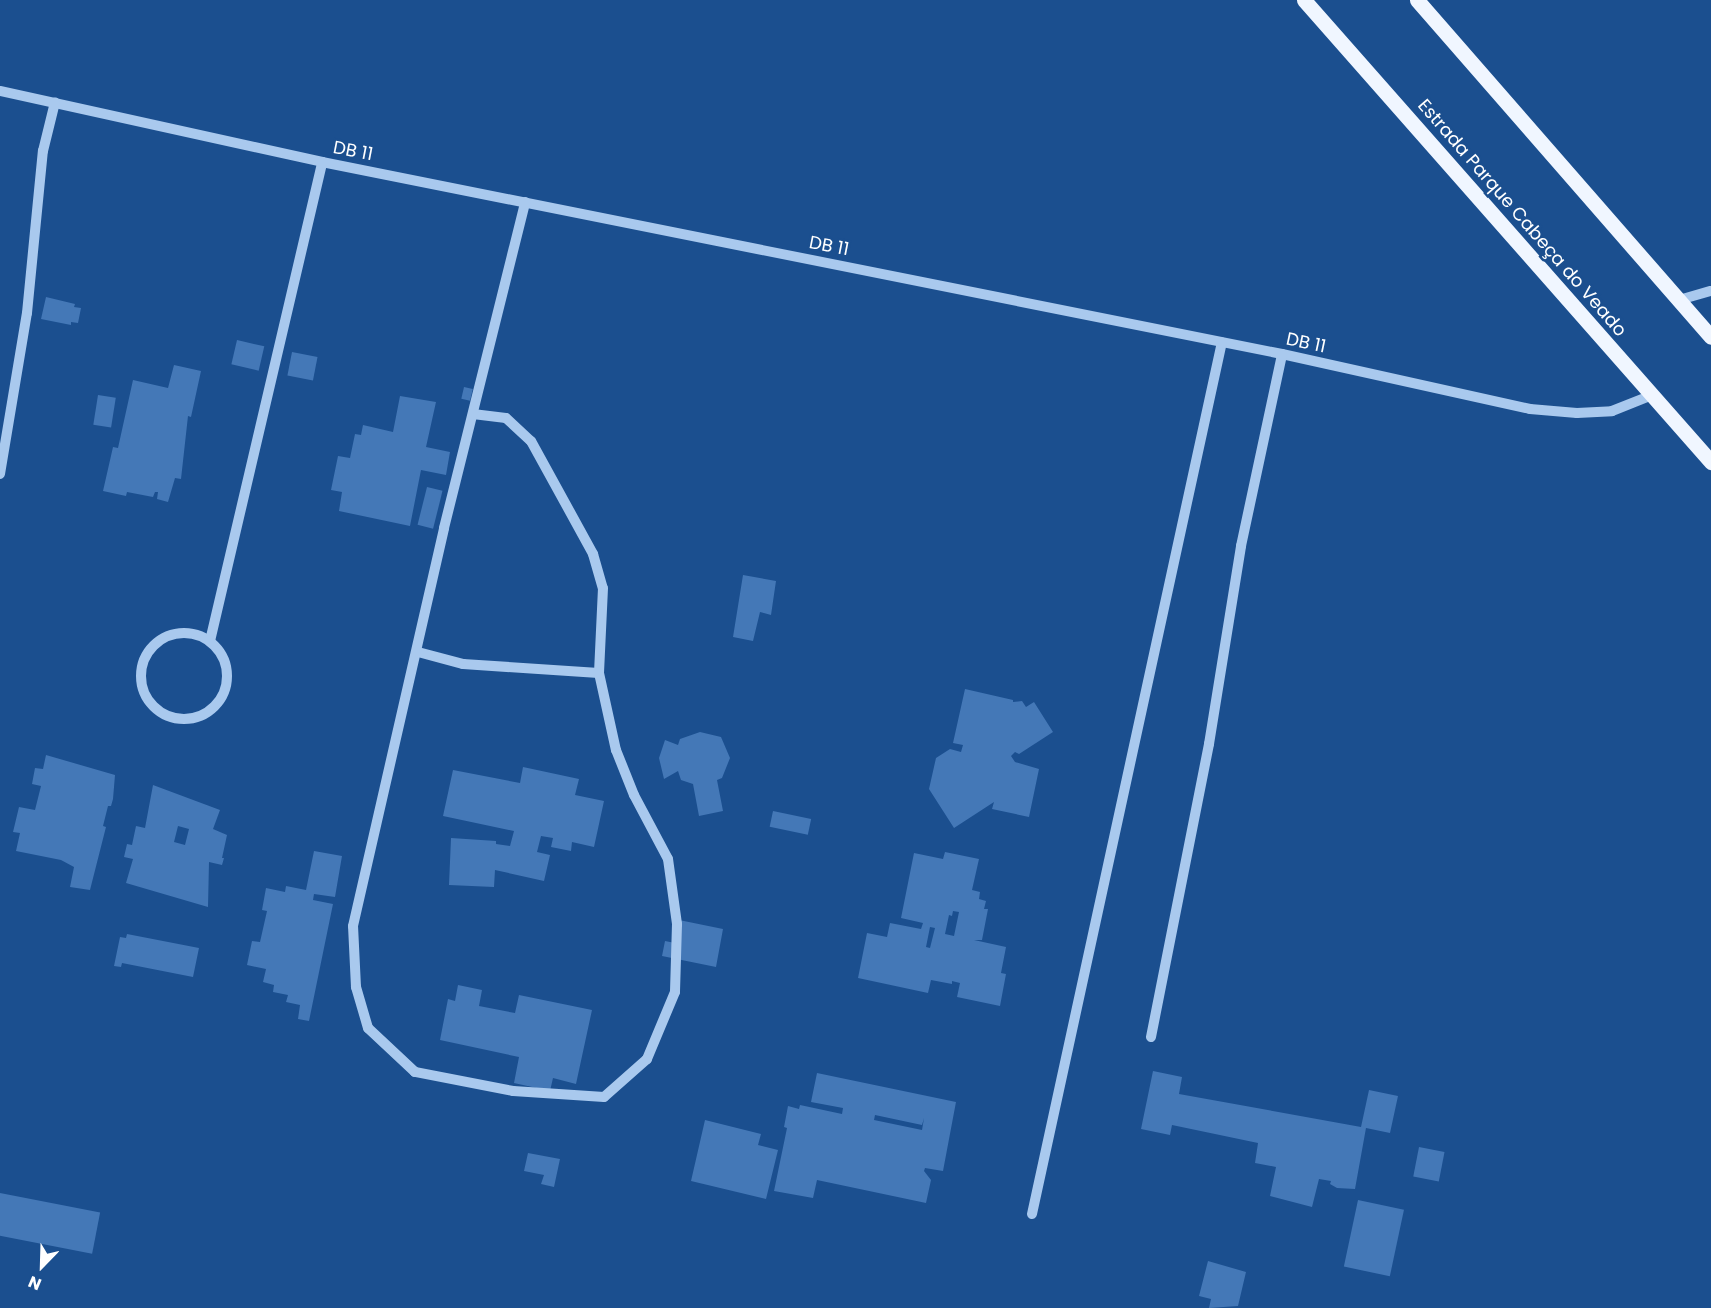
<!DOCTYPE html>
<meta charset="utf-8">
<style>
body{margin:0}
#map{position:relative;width:1711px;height:1308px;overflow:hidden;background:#1b4f8f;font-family:Poppins,sans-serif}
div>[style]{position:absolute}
.building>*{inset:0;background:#4478b7;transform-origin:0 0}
.minor>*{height:10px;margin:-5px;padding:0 5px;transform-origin:5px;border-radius:5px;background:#a9c9ee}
.minor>.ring{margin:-5px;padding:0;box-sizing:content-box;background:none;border:10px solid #a9c9ee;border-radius:50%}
.major>*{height:15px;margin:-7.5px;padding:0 7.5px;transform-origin:7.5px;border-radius:7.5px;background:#f0f6ff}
span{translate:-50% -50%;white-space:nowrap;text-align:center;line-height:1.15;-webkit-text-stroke:5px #1b4f8f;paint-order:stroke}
.street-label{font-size:18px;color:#fff}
.north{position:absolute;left:12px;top:1236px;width:60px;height:60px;-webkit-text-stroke:4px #1b4f8f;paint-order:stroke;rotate:203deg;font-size:16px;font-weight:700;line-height:24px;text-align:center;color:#fff}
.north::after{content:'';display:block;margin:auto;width:21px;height:27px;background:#fff;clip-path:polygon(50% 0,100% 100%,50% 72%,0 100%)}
</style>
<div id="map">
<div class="building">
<i style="clip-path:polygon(46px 297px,75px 304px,74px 307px,81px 308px,78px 323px,71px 322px,71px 325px,41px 319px)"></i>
<i style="left:237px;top:340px;width:28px;height:25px;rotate:13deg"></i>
<i style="left:292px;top:352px;width:26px;height:24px;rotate:11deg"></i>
<i style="clip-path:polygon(174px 365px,201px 371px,191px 417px,188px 416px,181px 479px,175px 478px,168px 502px,157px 499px,158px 492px,155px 492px,153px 497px,127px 492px,126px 496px,103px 491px,113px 447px,118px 448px,133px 380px,168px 388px)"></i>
<i style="left:464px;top:387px;width:9px;height:12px;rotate:13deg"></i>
<i style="left:98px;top:395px;width:18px;height:30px;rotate:9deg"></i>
<i style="clip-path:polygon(400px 396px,436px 402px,426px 447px,450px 452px,446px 475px,421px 470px,410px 526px,339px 511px,342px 492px,331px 490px,338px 456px,350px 458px,355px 434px,361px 435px,363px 425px,393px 432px)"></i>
<i style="left:427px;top:487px;width:16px;height:39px;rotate:14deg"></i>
<i style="clip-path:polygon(743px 575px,776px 581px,771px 615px,760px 612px,753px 641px,733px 637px)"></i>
<i style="clip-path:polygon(965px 689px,1013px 700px,1013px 702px,1022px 701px,1026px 707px,1034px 702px,1053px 732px,1019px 754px,1015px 752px,1011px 756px,1015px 762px,1039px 769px,1029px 817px,992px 809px,994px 802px,954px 828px,929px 789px,936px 758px,950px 749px,961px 752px,963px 745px,953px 743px)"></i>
<i style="clip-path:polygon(700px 732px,721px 737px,730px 758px,722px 778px,717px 780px,723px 811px,699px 816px,693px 784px,681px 780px,678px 771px,664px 779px,659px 758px,665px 740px,678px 745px,680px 739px)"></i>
<i style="clip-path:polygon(46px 755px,115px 775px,113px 799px,111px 806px,108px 806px,103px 826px,106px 827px,90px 890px,70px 887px,74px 867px,61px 860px,16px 851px,20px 833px,13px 832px,19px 807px,35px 810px,41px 786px,32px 784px,35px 768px,43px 769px)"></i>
<i style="clip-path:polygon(523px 767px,579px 779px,575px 795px,604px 801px,594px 847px,572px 842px,571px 851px,551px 847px,553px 838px,541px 836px,537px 852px,550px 855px,544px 881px,495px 870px,494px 887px,449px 885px,451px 838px,496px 841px,496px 844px,510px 846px,514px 831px,443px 816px,453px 770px,520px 783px)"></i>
<i style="clip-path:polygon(evenodd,153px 785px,220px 810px,213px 829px,227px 835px,222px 858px,224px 858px,222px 865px,209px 862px,208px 907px,126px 883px,133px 859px,124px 857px,127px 844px,132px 845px,136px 826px,145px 828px,153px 785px,178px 826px,189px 829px,185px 845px,174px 842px,178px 826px)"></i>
<i style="left:773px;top:811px;width:39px;height:16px;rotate:12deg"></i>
<i style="clip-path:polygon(314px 851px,342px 856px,335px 897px,314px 894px,313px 900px,333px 904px,309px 1021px,298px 1019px,300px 1005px,286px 1002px,288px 995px,273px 992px,274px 985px,263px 982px,266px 969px,247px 965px,252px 941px,260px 942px,267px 911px,262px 910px,266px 888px,285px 892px,286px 886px,306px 890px)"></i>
<i style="clip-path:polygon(evenodd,945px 852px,979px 859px,972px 890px,980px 892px,979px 899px,986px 901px,984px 909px,988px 909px,982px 940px,974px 940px,1006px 947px,1001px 973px,1006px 974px,1000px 1006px,957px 997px,960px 983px,952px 981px,952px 984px,931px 980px,928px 993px,858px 978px,867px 933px,887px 937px,890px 923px,921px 929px,923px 923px,901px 918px,914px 853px,943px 859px,945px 852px,953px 911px,959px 912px,954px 936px,945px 934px,949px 915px,952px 916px,953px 911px,945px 852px,930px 927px,935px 928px,930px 948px,926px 947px,930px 927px)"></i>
<i style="clip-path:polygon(679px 920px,723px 929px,716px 967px,662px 956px,665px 941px,675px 943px)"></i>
<i style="clip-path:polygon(127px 934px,199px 948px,193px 977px,122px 963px,121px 967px,114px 966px,120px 937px,126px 938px)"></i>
<i style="clip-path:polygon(458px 985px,482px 990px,479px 1006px,515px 1013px,519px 995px,592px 1010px,576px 1084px,553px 1078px,550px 1091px,514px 1083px,519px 1057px,440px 1040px,448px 999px,455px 1001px)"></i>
<i style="clip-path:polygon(1153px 1071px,1182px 1077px,1179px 1094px,1361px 1127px,1369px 1090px,1398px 1096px,1390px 1133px,1366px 1128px,1355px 1189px,1337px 1188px,1330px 1184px,1331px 1181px,1319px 1179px,1312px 1207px,1270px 1196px,1276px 1167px,1255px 1163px,1258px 1143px,1172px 1125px,1170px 1135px,1141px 1129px)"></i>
<i style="clip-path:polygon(evenodd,817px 1073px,956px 1102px,943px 1171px,925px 1168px,924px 1171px,931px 1180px,926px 1203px,817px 1180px,813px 1198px,774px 1191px,787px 1128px,784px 1127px,788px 1106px,799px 1109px,800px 1105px,842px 1114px,843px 1108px,811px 1102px,817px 1073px,875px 1115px,922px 1125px,924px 1118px,922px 1130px,874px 1120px,875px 1115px)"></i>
<i style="clip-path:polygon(705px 1120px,761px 1134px,758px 1145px,778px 1150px,766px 1199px,691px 1181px)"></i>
<i style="left:1419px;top:1147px;width:26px;height:30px;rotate:11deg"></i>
<i style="clip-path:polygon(528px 1153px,560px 1159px,554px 1187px,541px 1184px,544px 1175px,524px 1171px)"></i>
<i style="left:0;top:1193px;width:102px;height:42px;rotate:11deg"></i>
<i style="left:1358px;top:1200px;width:47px;height:68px;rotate:12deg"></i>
<i style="clip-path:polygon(1208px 1261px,1246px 1272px,1238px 1306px,1209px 1308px,1211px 1299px,1199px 1296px)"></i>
</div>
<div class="minor">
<i style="left:0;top:91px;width:330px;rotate:12.4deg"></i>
<i style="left:322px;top:162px;width:979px;rotate:11.31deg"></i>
<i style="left:1282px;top:354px;width:254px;rotate:12.5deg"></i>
<i style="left:1530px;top:409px;width:47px;rotate:4.9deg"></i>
<i style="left:1577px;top:413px;width:35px;rotate:-3deg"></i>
<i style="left:1612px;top:411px;width:43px;rotate:-21.8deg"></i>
<i style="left:1679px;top:300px;width:33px;rotate:-16deg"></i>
<i style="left:473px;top:414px;width:33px;rotate:7deg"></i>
<i style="left:506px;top:418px;width:34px;rotate:43deg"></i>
<i style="left:531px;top:441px;width:129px;rotate:61.2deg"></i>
<i style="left:593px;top:554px;width:35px;rotate:74deg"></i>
<i style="left:603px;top:588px;width:85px;rotate:92.7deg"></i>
<i style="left:0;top:474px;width:163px;rotate:-80.5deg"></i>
<i style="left:27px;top:313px;width:163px;rotate:-84.4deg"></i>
<i style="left:43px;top:151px;width:50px;rotate:-76.2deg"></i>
<i class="ring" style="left:141px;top:633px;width:76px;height:76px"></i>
<i style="left:210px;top:641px;width:492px;rotate:-76.8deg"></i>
<i style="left:418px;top:652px;width:47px;rotate:14.9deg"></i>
<i style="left:463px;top:664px;width:136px;rotate:3.8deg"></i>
<i style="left:599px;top:673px;width:79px;rotate:77.6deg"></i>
<i style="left:616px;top:750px;width:48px;rotate:68.2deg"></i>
<i style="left:634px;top:795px;width:72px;rotate:62deg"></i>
<i style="left:668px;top:859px;width:66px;rotate:82.1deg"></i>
<i style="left:677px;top:924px;width:68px;rotate:91.7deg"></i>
<i style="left:675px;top:992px;width:73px;rotate:112.7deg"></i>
<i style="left:647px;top:1059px;width:57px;rotate:138.5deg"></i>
<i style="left:604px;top:1097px;width:91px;rotate:-176.2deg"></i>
<i style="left:513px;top:1091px;width:100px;rotate:-169deg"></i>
<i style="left:415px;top:1072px;width:64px;rotate:-136.9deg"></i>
<i style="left:368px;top:1028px;width:43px;rotate:-106.3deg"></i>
<i style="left:356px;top:987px;width:61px;rotate:-92.8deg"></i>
<i style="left:353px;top:926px;width:408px;rotate:-77.1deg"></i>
<i style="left:444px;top:528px;width:336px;rotate:-76deg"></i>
<i style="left:1151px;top:1037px;width:299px;rotate:-78.8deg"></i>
<i style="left:1209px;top:744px;width:201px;rotate:-80.8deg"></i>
<i style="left:1241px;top:546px;width:196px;rotate:-77.9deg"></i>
<i style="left:1032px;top:1214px;width:892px;rotate:-77.71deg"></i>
</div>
<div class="major">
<i style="left:1304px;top:0;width:616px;rotate:48.62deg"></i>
<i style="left:1417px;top:0;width:447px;rotate:48.9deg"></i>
</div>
<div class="street-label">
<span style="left:353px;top:151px;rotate:11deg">DB 11</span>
<span style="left:1522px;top:218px;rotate:49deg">Estrada Parque Cabeça do Veado</span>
<span style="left:829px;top:246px;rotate:11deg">DB 11</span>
<span style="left:1306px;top:343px;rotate:12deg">DB 11</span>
</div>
<div class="north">N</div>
</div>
